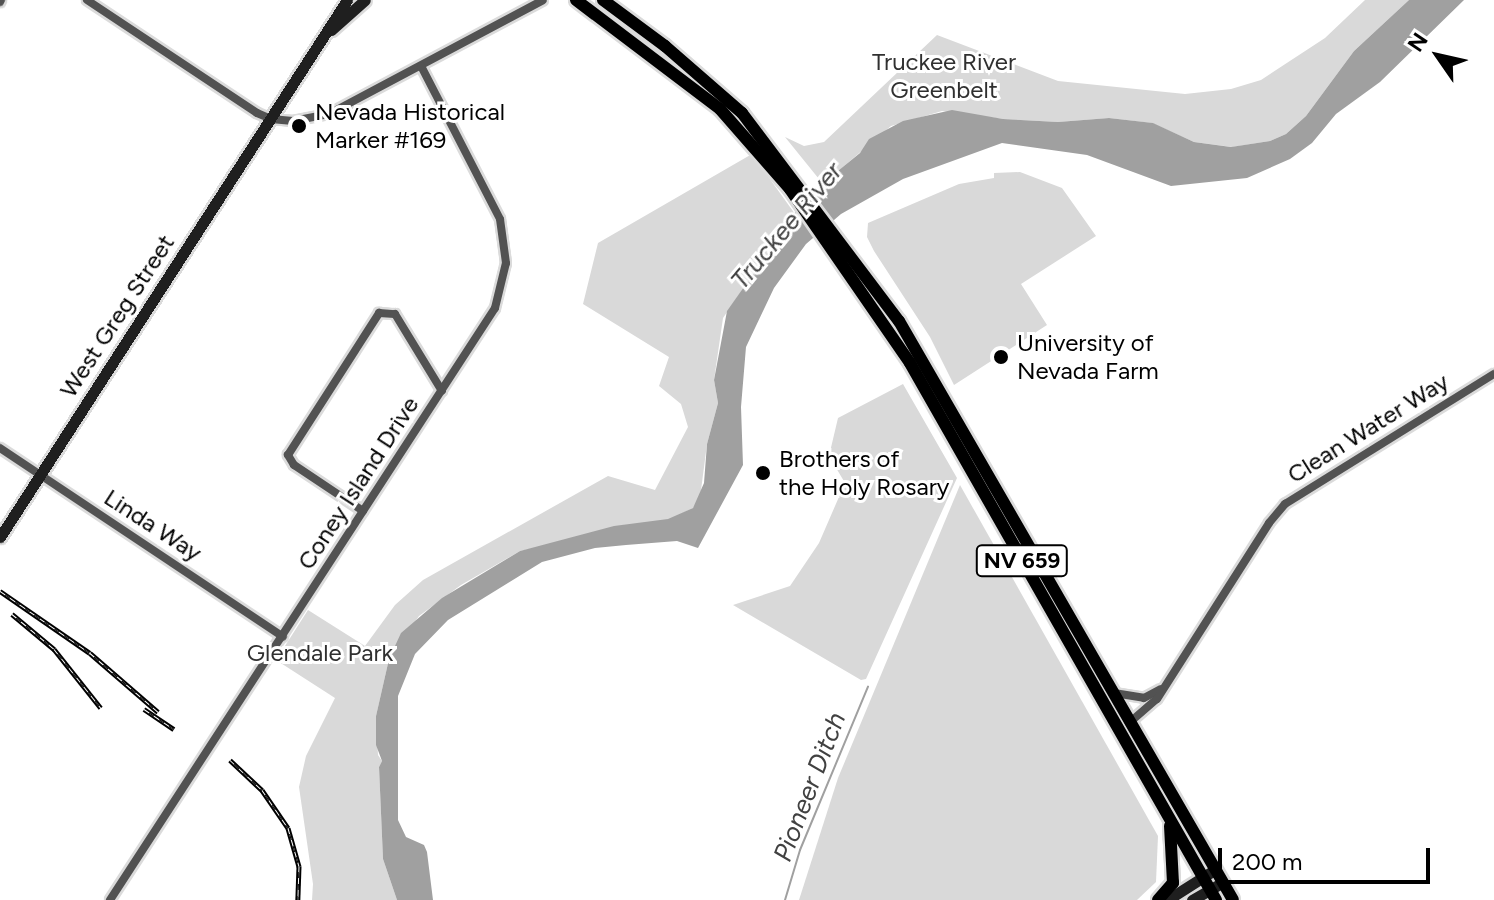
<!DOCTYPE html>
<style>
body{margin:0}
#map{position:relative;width:1494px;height:900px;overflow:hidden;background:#fff;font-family:Figtree,sans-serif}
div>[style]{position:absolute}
.green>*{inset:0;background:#d9d9d9}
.water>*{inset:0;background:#a0a0a0}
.stream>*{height:2px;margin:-1px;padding:0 1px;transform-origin:1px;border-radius:1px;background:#a0a0a0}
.roads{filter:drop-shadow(2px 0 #dbdbdb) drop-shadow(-2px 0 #dbdbdb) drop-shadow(0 2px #dbdbdb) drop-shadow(0 -2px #dbdbdb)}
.minor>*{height:8px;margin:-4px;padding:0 4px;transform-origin:4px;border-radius:4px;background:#525252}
.secondary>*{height:11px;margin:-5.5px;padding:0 5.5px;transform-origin:5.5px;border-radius:5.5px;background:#1f1f1f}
.primary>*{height:12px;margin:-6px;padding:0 6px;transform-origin:6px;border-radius:6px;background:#000}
.rail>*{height:5px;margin-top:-2.5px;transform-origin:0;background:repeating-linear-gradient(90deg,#fff 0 6px,#000 0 12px);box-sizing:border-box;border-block:2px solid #000}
.dots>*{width:22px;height:22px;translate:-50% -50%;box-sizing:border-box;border:4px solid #fff;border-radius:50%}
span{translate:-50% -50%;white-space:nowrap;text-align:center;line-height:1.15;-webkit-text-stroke:6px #fff;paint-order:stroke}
.shield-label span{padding:2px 6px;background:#fff;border:2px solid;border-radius:6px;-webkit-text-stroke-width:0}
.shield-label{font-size:22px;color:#000;font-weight:700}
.park-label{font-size:24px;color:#303030}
.poi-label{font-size:24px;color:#000}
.left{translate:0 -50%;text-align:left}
.street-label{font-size:24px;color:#000}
.water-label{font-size:26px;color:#414141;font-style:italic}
.north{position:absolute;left:1398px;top:16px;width:80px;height:80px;-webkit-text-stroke:6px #fff;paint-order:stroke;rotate:304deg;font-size:22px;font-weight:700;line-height:32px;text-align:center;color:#000}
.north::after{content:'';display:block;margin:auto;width:28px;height:36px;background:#000;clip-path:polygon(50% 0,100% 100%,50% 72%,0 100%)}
.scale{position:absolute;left:1218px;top:848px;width:212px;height:36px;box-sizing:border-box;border:4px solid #000;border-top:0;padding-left:10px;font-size:24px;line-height:28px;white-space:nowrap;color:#000;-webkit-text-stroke:6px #fff;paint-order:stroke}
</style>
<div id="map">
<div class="green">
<i style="clip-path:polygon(1365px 0,1409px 0,1354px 51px,1306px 116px,1286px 134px,1270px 141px,1232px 147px,1194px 142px,1152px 123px,1109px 118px,1058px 122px,1003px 119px,942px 111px,891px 126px,823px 184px,785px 137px,804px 146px,824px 142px,937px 35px,1058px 81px,1185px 94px,1231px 89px,1261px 80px,1325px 38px)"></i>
<i style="clip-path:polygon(752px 154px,795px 214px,782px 227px,780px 235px,723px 318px,714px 380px,718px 403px,707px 444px,700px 498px,693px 508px,671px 519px,520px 551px,461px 585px,419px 616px,389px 659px,376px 716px,378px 755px,382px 761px,379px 767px,383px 859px,397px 900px,312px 900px,313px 884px,299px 787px,306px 756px,335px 698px,276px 660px,308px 610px,365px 646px,395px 605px,423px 580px,608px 476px,655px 490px,688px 427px,681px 404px,659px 386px,669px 357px,583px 304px,598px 243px)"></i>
<i style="clip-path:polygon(1020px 172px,1062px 188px,1096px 236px,1021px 284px,1047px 325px,954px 385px,930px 337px,874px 251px,867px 237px,868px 223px,959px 184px,994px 178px,994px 173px)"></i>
<i style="clip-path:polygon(903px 384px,957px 478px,866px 679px,861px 680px,733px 605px,790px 586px,819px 543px,845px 483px,829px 456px,838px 418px)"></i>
<i style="clip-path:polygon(960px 485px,1158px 836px,1156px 882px,1137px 900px,799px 900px,838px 778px)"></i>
</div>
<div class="water">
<i style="clip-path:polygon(1409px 0,1464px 0,1380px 82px,1336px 114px,1312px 143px,1290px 159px,1247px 178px,1171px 186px,1087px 155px,1002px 143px,903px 179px,841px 214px,806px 244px,774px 288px,746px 347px,741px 407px,743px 465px,698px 548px,677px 541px,626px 545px,595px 548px,542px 562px,448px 620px,415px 654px,398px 696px,398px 820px,406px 837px,424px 845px,427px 852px,433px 900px,397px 900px,383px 859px,379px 767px,382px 761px,376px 745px,376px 716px,389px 659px,401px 633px,442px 598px,520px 551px,614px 526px,668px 519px,693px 508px,704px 483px,707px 444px,718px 403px,714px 380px,727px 311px,777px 240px,782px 227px,817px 188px,860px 153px,869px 139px,903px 121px,952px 110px,1003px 119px,1058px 122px,1109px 118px,1153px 123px,1194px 142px,1231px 147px,1270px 141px,1286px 134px,1306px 116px,1354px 51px)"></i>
</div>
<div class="stream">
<i style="left:785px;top:900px;width:52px;rotate:-73.3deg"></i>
<i style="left:800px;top:850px;width:177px;rotate:-67.4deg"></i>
</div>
<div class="roads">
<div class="minor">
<i style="left:87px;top:0;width:204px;rotate:33.6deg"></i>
<i style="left:257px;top:113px;width:15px;rotate:23deg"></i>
<i style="left:271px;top:119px;width:22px;rotate:5deg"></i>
<i style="left:293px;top:121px;width:37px;rotate:-11deg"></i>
<i style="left:329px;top:114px;width:242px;rotate:-28deg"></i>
<i style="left:0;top:2px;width:2px;rotate:-63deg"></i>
<i style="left:0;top:448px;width:340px;rotate:33.7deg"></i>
<i style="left:363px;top:511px;width:83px;rotate:-146.3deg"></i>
<i style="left:294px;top:465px;width:12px;rotate:-121deg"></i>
<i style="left:288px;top:455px;width:169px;rotate:-57.3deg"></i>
<i style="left:379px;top:313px;width:16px;rotate:4deg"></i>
<i style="left:395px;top:314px;width:90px;rotate:58.6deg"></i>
<i style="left:1114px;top:693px;width:30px;rotate:9deg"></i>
<i style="left:1144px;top:698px;width:19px;rotate:-28deg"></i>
<i style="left:1129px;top:723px;width:37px;rotate:-41deg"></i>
<i style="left:1157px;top:699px;width:209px;rotate:-57.5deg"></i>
<i style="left:1269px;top:523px;width:25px;rotate:-50deg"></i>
<i style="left:1285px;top:504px;width:246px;rotate:-31.9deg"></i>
<i style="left:110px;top:900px;width:706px;rotate:-56.96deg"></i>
<i style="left:495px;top:308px;width:46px;rotate:-76.3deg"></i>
<i style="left:506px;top:263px;width:44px;rotate:-97.8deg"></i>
<i style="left:500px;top:219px;width:172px;rotate:-117.3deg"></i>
</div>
<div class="secondary">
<i style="left:331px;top:30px;width:45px;rotate:-41.4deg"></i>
<i style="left:0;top:537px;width:639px;rotate:-57.13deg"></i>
<i style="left:1167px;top:900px;width:52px;rotate:-32.5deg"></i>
<i style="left:1192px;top:900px;width:34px;rotate:-30deg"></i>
</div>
<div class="primary">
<i style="left:576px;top:0;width:181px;rotate:37.1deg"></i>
<i style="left:720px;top:109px;width:106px;rotate:48.8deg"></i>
<i style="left:790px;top:189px;width:211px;rotate:55.4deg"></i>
<i style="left:910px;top:363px;width:618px;rotate:60.32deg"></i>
<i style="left:603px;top:0;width:77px;rotate:36.6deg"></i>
<i style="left:665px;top:46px;width:102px;rotate:41deg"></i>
<i style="left:742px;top:113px;width:261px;rotate:53deg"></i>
<i style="left:899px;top:321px;width:668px;rotate:60.02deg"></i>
<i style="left:1158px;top:900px;width:23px;rotate:-49deg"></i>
<i style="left:1173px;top:883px;width:57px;rotate:-93deg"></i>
</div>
</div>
<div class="rail">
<i style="left:0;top:591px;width:109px;rotate:34.6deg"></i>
<i style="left:90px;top:653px;width:90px;rotate:40.9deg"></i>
<i style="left:12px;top:614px;width:55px;rotate:39.8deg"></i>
<i style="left:54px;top:649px;width:75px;rotate:51.5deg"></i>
<i style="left:144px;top:709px;width:36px;rotate:34deg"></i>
<i style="left:230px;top:760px;width:44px;rotate:43.2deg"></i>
<i style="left:262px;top:790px;width:46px;rotate:55.6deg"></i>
<i style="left:288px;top:828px;width:40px;rotate:74deg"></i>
<i style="left:299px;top:866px;width:34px;rotate:92deg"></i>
</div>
<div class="dots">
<i style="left:299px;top:126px;background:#000"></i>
<i style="left:1001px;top:357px;background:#000"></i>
<i style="left:763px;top:473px;background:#000"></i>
</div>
<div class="shield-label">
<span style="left:1022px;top:561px">NV 659</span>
</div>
<div class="park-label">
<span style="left:944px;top:76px">Truckee River<br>Greenbelt</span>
<span style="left:320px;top:653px">Glendale Park</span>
</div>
<div class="poi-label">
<span class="left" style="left:315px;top:126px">Nevada Historical<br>Marker #169</span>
<span class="left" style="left:1017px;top:357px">University of<br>Nevada Farm</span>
<span class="left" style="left:779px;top:473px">Brothers of<br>the Holy Rosary</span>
</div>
<div class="street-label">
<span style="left:117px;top:316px;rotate:-57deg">West Greg Street</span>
<span style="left:1368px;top:428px;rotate:-32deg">Clean Water Way</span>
<span style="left:358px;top:483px;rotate:-57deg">Coney Island Drive</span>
<span style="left:153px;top:525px;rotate:33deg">Linda Way</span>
</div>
<div class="water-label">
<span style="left:787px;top:226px;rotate:-50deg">Truckee River</span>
<span style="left:810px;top:787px;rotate:-69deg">Pioneer Ditch</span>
</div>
<div class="north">N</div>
<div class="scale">200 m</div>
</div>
